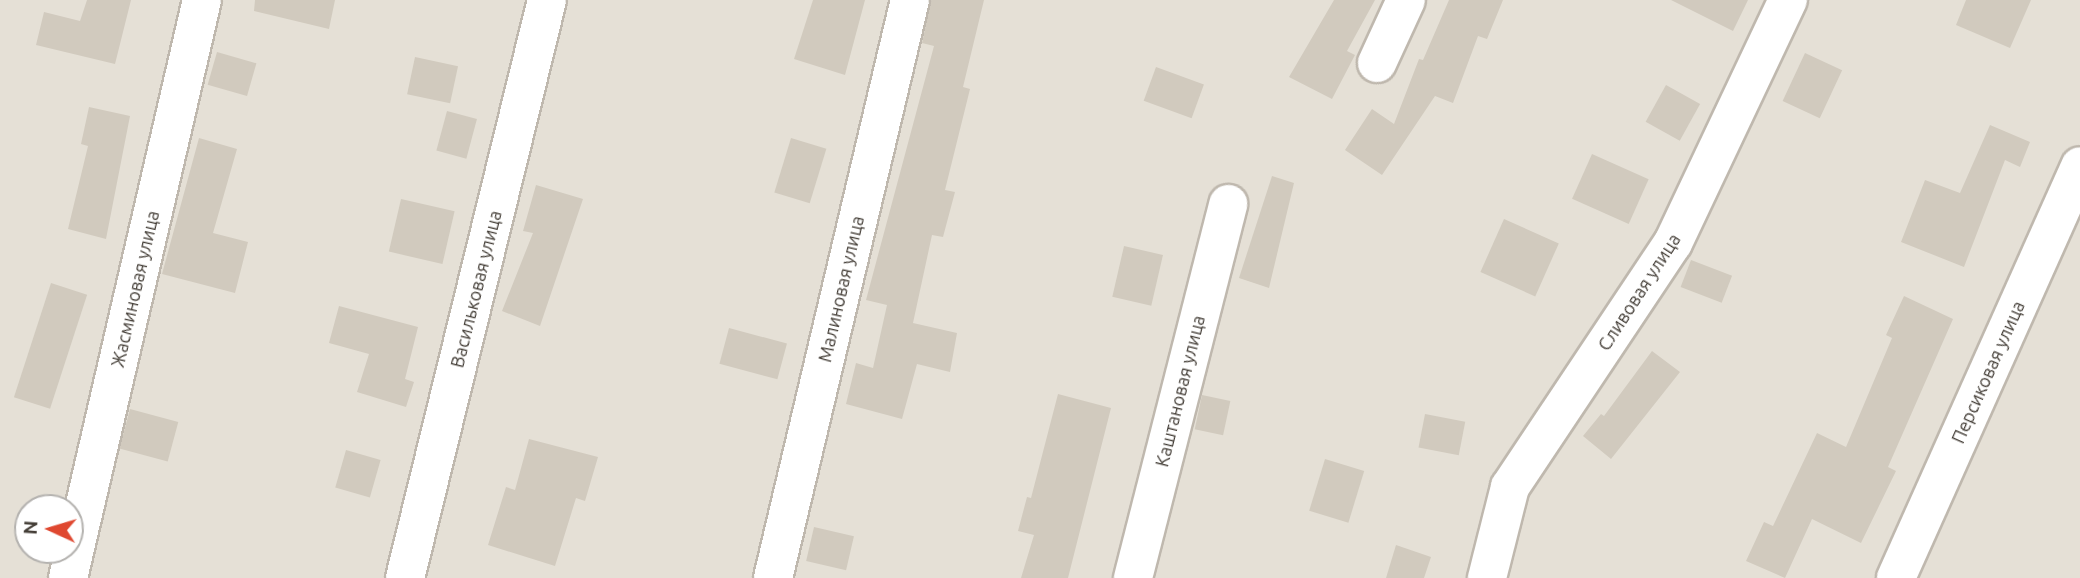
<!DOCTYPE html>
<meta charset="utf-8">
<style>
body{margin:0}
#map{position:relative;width:2080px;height:578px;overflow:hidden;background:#f1eee7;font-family:Ubuntu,sans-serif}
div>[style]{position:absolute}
.residential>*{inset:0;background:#e5e0d6}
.building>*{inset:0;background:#d1cabe;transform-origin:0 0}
.roads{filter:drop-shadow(2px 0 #bfb8ae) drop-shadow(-2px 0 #bfb8ae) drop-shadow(0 2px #bfb8ae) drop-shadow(0 -2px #bfb8ae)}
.street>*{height:38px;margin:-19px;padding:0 19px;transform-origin:19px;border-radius:19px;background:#fff}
span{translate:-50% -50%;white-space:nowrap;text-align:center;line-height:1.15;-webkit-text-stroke:7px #fff;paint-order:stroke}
.street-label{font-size:18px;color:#443e37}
.north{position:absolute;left:14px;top:494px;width:70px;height:70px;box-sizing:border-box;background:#fff;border:2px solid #b4b2af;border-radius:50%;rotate:274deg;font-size:19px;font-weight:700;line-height:28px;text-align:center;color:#443e37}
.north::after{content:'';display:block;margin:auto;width:24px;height:32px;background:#df4830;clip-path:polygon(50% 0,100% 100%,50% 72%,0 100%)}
</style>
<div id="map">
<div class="residential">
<i style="clip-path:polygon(evenodd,0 0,2080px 0,2080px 578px,0 578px,0 0,28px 508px,70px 508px,70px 550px,28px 550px,28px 508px)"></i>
</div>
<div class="building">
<i style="clip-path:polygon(87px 0,131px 0,115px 64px,36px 45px,44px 12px,80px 21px)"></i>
<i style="clip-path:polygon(255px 0,335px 0,329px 29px,254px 11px)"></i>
<i style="clip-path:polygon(813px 0,865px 0,845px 75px,794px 59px)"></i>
<i style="clip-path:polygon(931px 0,984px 0,963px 87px,970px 89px,945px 190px,955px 192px,943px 237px,932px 235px,913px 323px,957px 333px,950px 372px,917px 364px,902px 419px,846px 404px,856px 363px,873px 368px,887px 305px,866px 300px,934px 46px,922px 43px)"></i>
<i style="clip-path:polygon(1334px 0,1375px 0,1347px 51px,1355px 55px,1332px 99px,1289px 77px)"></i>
<i style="clip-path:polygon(1449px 0,1503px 0,1487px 39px,1478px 36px,1453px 103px,1435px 96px,1382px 175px,1345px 150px,1372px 109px,1394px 124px,1419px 59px,1423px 60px)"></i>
<i style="clip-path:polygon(1671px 0,1748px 0,1733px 31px)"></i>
<i style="clip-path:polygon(1966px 0,2031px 0,2010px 48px,1956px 25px)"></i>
<i style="left:217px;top:52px;width:41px;height:34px;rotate:16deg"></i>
<i style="left:1805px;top:53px;width:41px;height:53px;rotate:25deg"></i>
<i style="left:415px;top:57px;width:44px;height:38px;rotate:12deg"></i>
<i style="left:1156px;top:67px;width:51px;height:36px;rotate:20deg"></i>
<i style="left:1666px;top:85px;width:39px;height:42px;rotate:29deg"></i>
<i style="clip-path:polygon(89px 107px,130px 116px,106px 239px,68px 229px,88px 146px,81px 144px)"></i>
<i style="left:447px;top:111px;width:31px;height:41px;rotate:15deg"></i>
<i style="clip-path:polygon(1990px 125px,2030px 142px,2020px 167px,2005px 160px,1964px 267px,1901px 242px,1925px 180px,1960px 193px)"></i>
<i style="clip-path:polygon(199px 138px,237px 149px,213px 233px,248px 242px,235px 293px,162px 274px)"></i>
<i style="left:791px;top:138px;width:37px;height:57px;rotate:17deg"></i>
<i style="left:1592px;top:154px;width:62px;height:49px;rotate:24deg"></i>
<i style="clip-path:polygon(1272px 176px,1294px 183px,1269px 288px,1239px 278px)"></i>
<i style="clip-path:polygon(536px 185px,583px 199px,540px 326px,502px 311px,533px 233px,523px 231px)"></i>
<i style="left:401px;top:199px;width:55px;height:54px;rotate:13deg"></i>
<i style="left:1504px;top:219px;width:60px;height:58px;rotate:24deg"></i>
<i style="left:1124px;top:246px;width:40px;height:52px;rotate:13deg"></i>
<i style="left:1691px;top:260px;width:44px;height:29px;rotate:21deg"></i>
<i style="left:51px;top:283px;width:38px;height:120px;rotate:18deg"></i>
<i style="clip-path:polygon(1904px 296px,1953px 319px,1888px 467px,1896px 471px,1861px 543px,1812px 519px,1785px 578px,1746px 561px,1764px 522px,1773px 526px,1817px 433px,1846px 447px,1892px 338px,1886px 335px)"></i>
<i style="clip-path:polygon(339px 306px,418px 327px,405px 379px,414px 382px,406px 407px,357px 392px,369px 354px,329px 343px)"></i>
<i style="left:729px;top:328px;width:60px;height:37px;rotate:15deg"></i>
<i style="clip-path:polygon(1652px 351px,1680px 372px,1611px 459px,1583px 436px,1601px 414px,1604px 416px)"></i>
<i style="clip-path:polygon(1058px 394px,1111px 408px,1068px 578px,1021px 578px,1034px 535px,1018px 531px,1027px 497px,1031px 498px)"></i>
<i style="left:1202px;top:395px;width:29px;height:35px;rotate:12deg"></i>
<i style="left:130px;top:409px;width:50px;height:41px;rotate:15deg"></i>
<i style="left:1425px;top:414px;width:41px;height:34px;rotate:11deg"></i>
<i style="clip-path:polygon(529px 439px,598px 457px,585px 501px,576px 498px,555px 566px,488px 545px,506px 487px,515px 490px)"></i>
<i style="left:346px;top:450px;width:36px;height:39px;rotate:16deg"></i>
<i style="left:1325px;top:459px;width:41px;height:54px;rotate:17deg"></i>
<i style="left:814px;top:527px;width:41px;height:35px;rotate:13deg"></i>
<i style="clip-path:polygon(1396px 545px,1431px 557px,1424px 578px,1386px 578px)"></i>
</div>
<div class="roads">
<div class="street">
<i style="left:1377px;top:63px;width:69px;rotate:-65.3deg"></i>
<i style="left:68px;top:578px;width:593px;rotate:-76.95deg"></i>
<i style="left:405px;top:578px;width:595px;rotate:-76.2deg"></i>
<i style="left:773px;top:578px;width:594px;rotate:-76.67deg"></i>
<i style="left:1133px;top:578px;width:386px;rotate:-75.7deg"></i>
<i style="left:1487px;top:578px;width:94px;rotate:-75.8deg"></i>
<i style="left:1510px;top:487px;width:293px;rotate:-56.3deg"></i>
<i style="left:1673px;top:243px;width:269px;rotate:-64.7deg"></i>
<i style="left:1896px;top:578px;width:451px;rotate:-65.9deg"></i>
</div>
</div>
<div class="street-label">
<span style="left:135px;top:289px;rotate:-77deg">Жасминовая улица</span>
<span style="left:476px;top:289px;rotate:-76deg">Васильковая улица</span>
<span style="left:841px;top:289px;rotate:-77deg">Малиновая улица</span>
<span style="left:1639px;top:292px;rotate:-57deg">Сливовая улица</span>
<span style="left:1988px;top:372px;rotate:-66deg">Персиковая улица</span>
<span style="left:1180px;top:391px;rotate:-76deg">Каштановая улица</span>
</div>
<div class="north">N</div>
</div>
